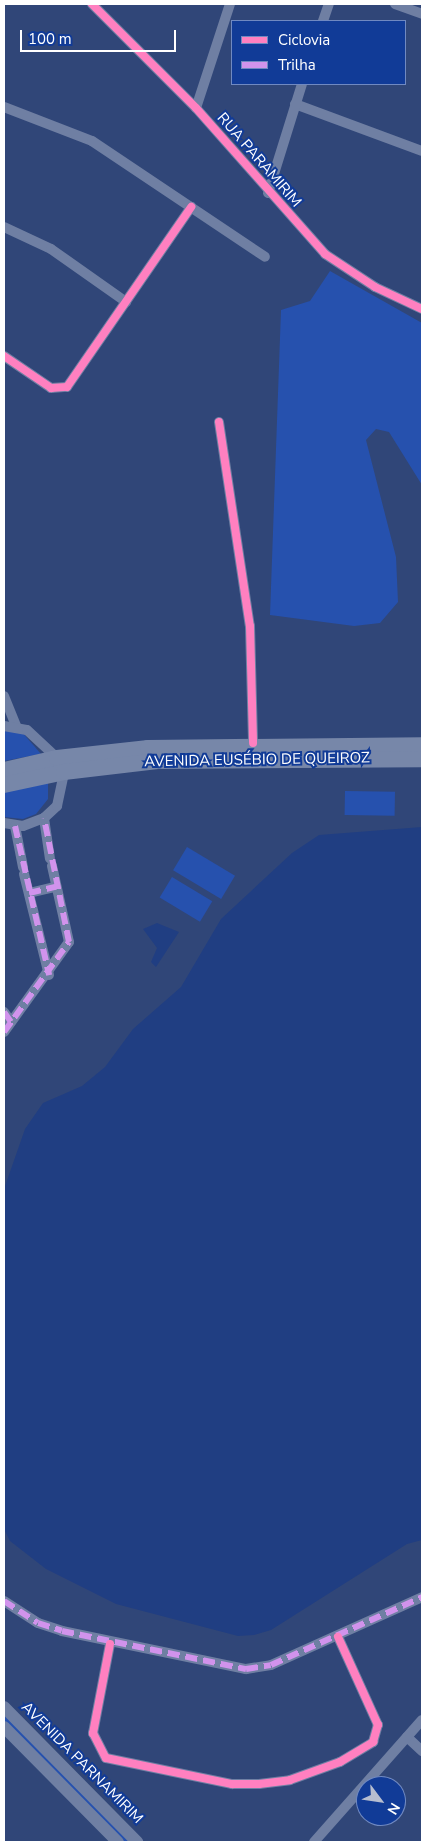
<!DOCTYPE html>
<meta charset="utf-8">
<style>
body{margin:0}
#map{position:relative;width:426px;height:1846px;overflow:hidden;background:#304678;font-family:"Nunito Sans",sans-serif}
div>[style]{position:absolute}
.green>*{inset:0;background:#2651ae;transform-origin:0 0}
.water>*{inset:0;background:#203e82}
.minor>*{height:10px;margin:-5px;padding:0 5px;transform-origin:5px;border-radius:5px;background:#6f7fa3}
.tertiary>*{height:12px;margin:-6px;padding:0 6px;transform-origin:6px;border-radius:6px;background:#6f7fa3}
.primary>*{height:16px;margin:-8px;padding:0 8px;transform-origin:8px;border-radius:8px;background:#7787a9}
.quiet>*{height:6px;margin-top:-3px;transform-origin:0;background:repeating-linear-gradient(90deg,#d193ec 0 12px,transparent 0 18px)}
.cycleway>*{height:8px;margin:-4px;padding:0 4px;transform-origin:4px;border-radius:4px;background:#ff80c0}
span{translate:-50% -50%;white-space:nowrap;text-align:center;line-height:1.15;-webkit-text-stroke:4px #113b97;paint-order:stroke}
.street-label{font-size:15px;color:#fff}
.frame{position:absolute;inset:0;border:5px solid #fff;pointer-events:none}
.legend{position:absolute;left:231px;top:20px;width:175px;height:65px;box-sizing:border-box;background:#113b97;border:1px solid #7089c1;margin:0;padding:6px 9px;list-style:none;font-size:15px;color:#fff}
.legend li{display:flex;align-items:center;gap:10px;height:25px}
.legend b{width:25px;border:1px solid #7089c1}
.north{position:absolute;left:356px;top:1776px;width:50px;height:50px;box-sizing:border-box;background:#113b97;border:1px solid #7089c1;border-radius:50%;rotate:121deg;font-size:14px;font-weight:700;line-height:20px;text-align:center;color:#fff}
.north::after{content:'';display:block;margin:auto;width:18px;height:22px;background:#b7bed0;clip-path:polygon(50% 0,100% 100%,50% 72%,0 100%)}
.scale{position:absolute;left:20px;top:30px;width:156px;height:22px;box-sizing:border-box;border:2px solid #fff;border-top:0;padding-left:6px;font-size:15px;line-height:18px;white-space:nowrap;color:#fff;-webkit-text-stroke:4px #113b97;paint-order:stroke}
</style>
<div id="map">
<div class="green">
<i style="clip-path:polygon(330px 271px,422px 323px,422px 485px,389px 432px,376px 429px,366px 440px,396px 557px,398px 602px,380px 623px,354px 626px,270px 615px,281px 310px,310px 301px)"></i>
<i style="clip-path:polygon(4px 730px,21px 731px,41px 754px,4px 761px)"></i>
<i style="clip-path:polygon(48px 782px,48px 799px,36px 814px,23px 819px,4px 817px,4px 792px)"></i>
<i style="left:345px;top:791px;width:50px;height:24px;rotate:1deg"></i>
<i style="left:187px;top:847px;width:56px;height:27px;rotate:31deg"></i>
<i style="left:172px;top:877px;width:47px;height:24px;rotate:31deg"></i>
<i style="left:4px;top:1714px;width:180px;height:7px;rotate:45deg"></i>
</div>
<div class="water">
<i style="clip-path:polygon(422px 827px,422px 1540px,407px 1544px,271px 1630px,254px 1635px,238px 1636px,116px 1604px,46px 1569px,10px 1541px,4px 1529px,4px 1189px,25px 1129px,43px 1103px,82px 1086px,105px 1067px,133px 1029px,181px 987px,221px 919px,292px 853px,319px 835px)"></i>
<i style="clip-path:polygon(157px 923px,179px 932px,156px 967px,151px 962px,157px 948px,143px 929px)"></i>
</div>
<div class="minor">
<i style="left:92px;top:4px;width:147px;rotate:45deg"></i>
<i style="left:196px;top:108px;width:195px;rotate:48.5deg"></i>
<i style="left:325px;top:254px;width:60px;rotate:33.4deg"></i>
<i style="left:375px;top:287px;width:52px;rotate:25.1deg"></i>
<i style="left:395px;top:4px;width:29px;rotate:20deg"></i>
<i style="left:323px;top:21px;width:18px;rotate:-71deg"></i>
<i style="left:295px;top:104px;width:135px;rotate:20.3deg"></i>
<i style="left:4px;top:107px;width:94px;rotate:21.1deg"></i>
<i style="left:92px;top:141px;width:208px;rotate:33.8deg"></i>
<i style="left:196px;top:108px;width:109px;rotate:-71.9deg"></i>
<i style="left:268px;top:193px;width:114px;rotate:-72.7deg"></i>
<i style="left:4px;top:227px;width:52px;rotate:25.1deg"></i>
<i style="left:51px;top:249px;width:92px;rotate:35.2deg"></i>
<i style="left:4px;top:356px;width:57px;rotate:34.2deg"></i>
<i style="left:51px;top:388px;width:16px;rotate:-4deg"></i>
<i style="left:67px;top:387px;width:219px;rotate:-55.4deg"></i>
<i style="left:219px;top:422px;width:206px;rotate:81.4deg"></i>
<i style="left:250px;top:626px;width:117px;rotate:88.5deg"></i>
<i style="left:4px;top:696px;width:32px;rotate:68deg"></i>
<i style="left:4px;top:726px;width:23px;rotate:10deg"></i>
<i style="left:27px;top:730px;width:41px;rotate:43deg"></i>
<i style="left:44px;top:818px;width:41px;rotate:81.7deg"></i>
<i style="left:4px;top:823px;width:19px;rotate:9deg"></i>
<i style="left:23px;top:826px;width:22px;rotate:-21deg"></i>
<i style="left:44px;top:818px;width:18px;rotate:-43deg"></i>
<i style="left:57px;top:806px;width:35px;rotate:-78deg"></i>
<i style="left:15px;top:826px;width:42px;rotate:79deg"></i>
<i style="left:24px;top:874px;width:104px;rotate:76.1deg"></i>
<i style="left:29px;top:893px;width:28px;rotate:-13deg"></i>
<i style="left:4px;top:1012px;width:12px;rotate:55deg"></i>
<i style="left:4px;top:1032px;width:111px;rotate:-54.2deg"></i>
<i style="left:69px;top:942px;width:78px;rotate:-102.6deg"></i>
<i style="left:4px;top:1601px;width:40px;rotate:32.9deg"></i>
<i style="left:38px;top:1623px;width:25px;rotate:18deg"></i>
<i style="left:62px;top:1631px;width:188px;rotate:11.7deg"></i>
<i style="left:246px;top:1669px;width:25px;rotate:-9deg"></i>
<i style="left:271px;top:1665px;width:166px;rotate:-24.2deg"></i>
<i style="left:110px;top:1644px;width:91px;rotate:100.8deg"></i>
<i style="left:93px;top:1733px;width:28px;rotate:63deg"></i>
<i style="left:106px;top:1758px;width:129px;rotate:11.7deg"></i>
<i style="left:232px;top:1784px;width:27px"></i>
<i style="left:259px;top:1784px;width:31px;rotate:-7deg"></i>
<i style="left:290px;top:1780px;width:53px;rotate:-19.8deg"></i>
<i style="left:340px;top:1762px;width:39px;rotate:-31deg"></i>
<i style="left:373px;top:1742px;width:18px;rotate:-74deg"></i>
<i style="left:378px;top:1725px;width:97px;rotate:-114.4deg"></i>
<i style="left:407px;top:1737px;width:21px;rotate:43deg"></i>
<i style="left:314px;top:1842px;width:163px;rotate:-48.5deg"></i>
</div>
<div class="tertiary">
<i style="left:4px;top:1707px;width:190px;rotate:45.4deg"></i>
<i style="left:4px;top:1727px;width:162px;rotate:45.3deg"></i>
</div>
<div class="primary">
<i style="left:4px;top:770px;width:54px;rotate:-12.8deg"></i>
<i style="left:57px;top:758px;width:92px;rotate:-6.3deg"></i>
<i style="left:148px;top:748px;width:274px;rotate:-0.6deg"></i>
<i style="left:4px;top:785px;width:61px;rotate:-12.2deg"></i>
<i style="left:64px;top:772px;width:94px;rotate:-6.7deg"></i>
<i style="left:157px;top:761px;width:265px;rotate:-0.4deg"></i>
</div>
<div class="quiet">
<i style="left:15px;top:826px;width:153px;rotate:77.1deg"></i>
<i style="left:29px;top:893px;width:28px;rotate:-13deg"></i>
<i style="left:4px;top:1012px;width:12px;rotate:55deg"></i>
<i style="left:4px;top:1032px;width:111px;rotate:-54.2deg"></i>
<i style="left:69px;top:942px;width:126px;rotate:-101.4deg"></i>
<i style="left:4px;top:1601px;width:40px;rotate:32.9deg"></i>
<i style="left:38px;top:1623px;width:25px;rotate:18deg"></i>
<i style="left:62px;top:1631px;width:188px;rotate:11.7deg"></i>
<i style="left:246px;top:1669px;width:25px;rotate:-9deg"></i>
<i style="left:271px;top:1665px;width:166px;rotate:-24.2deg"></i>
</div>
<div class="cycleway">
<i style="left:92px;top:4px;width:147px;rotate:45deg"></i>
<i style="left:196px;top:108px;width:195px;rotate:48.5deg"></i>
<i style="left:325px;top:254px;width:60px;rotate:33.4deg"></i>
<i style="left:375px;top:287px;width:52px;rotate:25.1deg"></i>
<i style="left:4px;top:356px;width:57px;rotate:34.2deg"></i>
<i style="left:51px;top:388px;width:16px;rotate:-4deg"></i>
<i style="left:67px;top:387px;width:219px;rotate:-55.4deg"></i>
<i style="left:219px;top:422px;width:206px;rotate:81.4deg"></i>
<i style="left:250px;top:626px;width:117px;rotate:88.5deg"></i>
<i style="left:110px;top:1644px;width:91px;rotate:100.8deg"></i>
<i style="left:93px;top:1733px;width:28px;rotate:63deg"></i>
<i style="left:106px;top:1758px;width:129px;rotate:11.7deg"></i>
<i style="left:232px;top:1784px;width:27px"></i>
<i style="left:259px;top:1784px;width:31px;rotate:-7deg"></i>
<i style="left:290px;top:1780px;width:53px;rotate:-19.8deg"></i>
<i style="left:340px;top:1762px;width:39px;rotate:-31deg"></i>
<i style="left:373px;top:1742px;width:18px;rotate:-74deg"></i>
<i style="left:378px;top:1725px;width:97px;rotate:-114.4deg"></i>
</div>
<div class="street-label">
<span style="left:259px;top:160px;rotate:49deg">RUA PARAMIRIM</span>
<span style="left:257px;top:760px;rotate:-1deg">AVENIDA EUSÉBIO DE QUEIROZ</span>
<span style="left:82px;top:1763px;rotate:45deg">AVENIDA PARNAMIRIM</span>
</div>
<div class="frame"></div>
<ul class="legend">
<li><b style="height:6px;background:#ff80c0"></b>Ciclovia</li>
<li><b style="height:6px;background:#d193ec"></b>Trilha</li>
</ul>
<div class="north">N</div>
<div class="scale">100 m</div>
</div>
